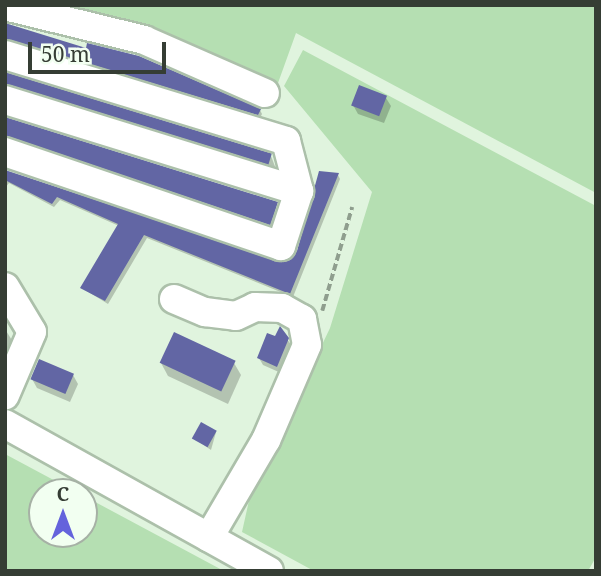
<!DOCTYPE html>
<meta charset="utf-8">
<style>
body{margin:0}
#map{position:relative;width:601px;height:576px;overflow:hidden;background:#e0f4de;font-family:"Noto Serif",serif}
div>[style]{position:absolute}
.green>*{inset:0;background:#b5dfb2}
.shadow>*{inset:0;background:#0003}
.building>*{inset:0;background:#6266a4;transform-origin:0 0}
.path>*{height:3.5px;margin-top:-1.75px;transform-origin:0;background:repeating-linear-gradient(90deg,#8f9e8e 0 7px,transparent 0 10.5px)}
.roads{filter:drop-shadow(2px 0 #acc0aa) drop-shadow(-2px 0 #acc0aa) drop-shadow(0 2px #acc0aa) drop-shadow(0 -2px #acc0aa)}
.minor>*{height:28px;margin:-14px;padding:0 14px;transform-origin:14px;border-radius:14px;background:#fff}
span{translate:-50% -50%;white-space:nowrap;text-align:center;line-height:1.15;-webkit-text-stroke:7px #f2fff1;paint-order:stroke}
.frame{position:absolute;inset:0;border:7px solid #353d34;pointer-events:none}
.north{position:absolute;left:28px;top:478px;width:70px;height:70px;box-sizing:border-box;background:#f2fff1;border:2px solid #a6b1a5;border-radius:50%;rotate:0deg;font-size:19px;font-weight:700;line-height:28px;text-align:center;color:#353d34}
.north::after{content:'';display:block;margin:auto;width:24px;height:32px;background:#6463dc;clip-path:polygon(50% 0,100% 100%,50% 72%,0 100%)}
.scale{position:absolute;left:28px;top:42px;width:138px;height:32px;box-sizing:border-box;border:4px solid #353d34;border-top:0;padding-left:9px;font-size:21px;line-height:24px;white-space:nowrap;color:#353d34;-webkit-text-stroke:5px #f2fff1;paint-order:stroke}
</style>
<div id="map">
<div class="green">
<i style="clip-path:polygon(46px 5px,596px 5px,596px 193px,296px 33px,278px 83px,145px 32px)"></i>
<i style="clip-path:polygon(303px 50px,596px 206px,596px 557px,588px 571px,314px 571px,242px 532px,250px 496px,330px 328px,372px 192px,284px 86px)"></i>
<i style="clip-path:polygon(5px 454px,76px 492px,42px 492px,42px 534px,84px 534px,84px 496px,224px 571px,5px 571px)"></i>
</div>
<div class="shadow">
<i style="clip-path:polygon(5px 25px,260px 110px,262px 114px,260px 118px,5px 43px)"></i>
<i style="clip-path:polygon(5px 74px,271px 156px,276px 169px,5px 88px)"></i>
<i style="clip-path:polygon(386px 98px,391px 106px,384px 123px,358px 114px,353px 105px)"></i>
<i style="clip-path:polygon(5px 119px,277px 203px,272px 228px,13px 140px,5px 141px)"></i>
<i style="clip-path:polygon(5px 171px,284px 264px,298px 252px,338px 175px,340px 179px,293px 297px,147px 238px,108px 304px,82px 288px,119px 226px,60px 200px,54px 207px,9px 183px,5px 188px)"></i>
<i style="clip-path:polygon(5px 329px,13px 342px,5px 358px)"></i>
<i style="clip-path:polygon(276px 338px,287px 339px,292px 346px,281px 373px,263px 365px,259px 358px)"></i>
<i style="clip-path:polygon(161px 363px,234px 363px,241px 375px,228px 404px,168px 376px)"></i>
<i style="clip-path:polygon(73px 375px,78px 384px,70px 402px,37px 388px,32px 379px)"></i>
<i style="clip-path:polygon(216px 432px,211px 450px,195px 439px)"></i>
</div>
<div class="building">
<i style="clip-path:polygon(5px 23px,86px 48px,87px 43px,139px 56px,261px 109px,258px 115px,5px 39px)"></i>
<i style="left:5px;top:72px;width:279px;height:12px;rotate:17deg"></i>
<i style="left:359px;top:85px;width:30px;height:22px;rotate:21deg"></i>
<i style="clip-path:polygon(5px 117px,278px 202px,270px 225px,5px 136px)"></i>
<i style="clip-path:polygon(5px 170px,284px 262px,297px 251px,319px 171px,339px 173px,290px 294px,144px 235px,105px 301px,80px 288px,118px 224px,57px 197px,52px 204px,5px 180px)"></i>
<i style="clip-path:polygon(280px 326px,289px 338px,277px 367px,257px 358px,267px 333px,275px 336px)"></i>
<i style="left:174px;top:332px;width:68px;height:34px;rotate:25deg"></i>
<i style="left:39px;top:359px;width:38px;height:22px;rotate:23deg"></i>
<i style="left:201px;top:422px;width:18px;height:19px;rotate:29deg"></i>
</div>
<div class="path">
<i style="left:322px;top:311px;width:108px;rotate:-73.9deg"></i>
</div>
<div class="roads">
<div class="minor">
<i style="left:5px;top:6px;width:143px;rotate:13.7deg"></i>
<i style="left:144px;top:40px;width:132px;rotate:23.7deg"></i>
<i style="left:5px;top:55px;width:294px;rotate:17deg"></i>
<i style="left:286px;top:141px;width:52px;rotate:75.4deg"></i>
<i style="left:299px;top:191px;width:58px;rotate:108.1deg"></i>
<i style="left:281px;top:246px;width:292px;rotate:-161.2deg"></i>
<i style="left:5px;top:100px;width:308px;rotate:17.2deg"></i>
<i style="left:5px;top:287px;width:52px;rotate:59deg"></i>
<i style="left:32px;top:332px;width:69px;rotate:113.2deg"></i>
<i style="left:174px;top:299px;width:34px;rotate:23deg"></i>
<i style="left:205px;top:312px;width:31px;rotate:7deg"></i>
<i style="left:236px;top:316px;width:21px;rotate:-25deg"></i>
<i style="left:255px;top:307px;width:27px;rotate:2deg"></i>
<i style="left:282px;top:308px;width:23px;rotate:29deg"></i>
<i style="left:302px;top:319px;width:26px;rotate:79deg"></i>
<i style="left:307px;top:345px;width:103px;rotate:113.3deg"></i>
<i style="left:266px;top:440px;width:113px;rotate:120.4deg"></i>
<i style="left:5px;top:424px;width:302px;rotate:29.1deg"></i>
</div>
</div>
<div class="frame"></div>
<div class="north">С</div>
<div class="scale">50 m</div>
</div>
